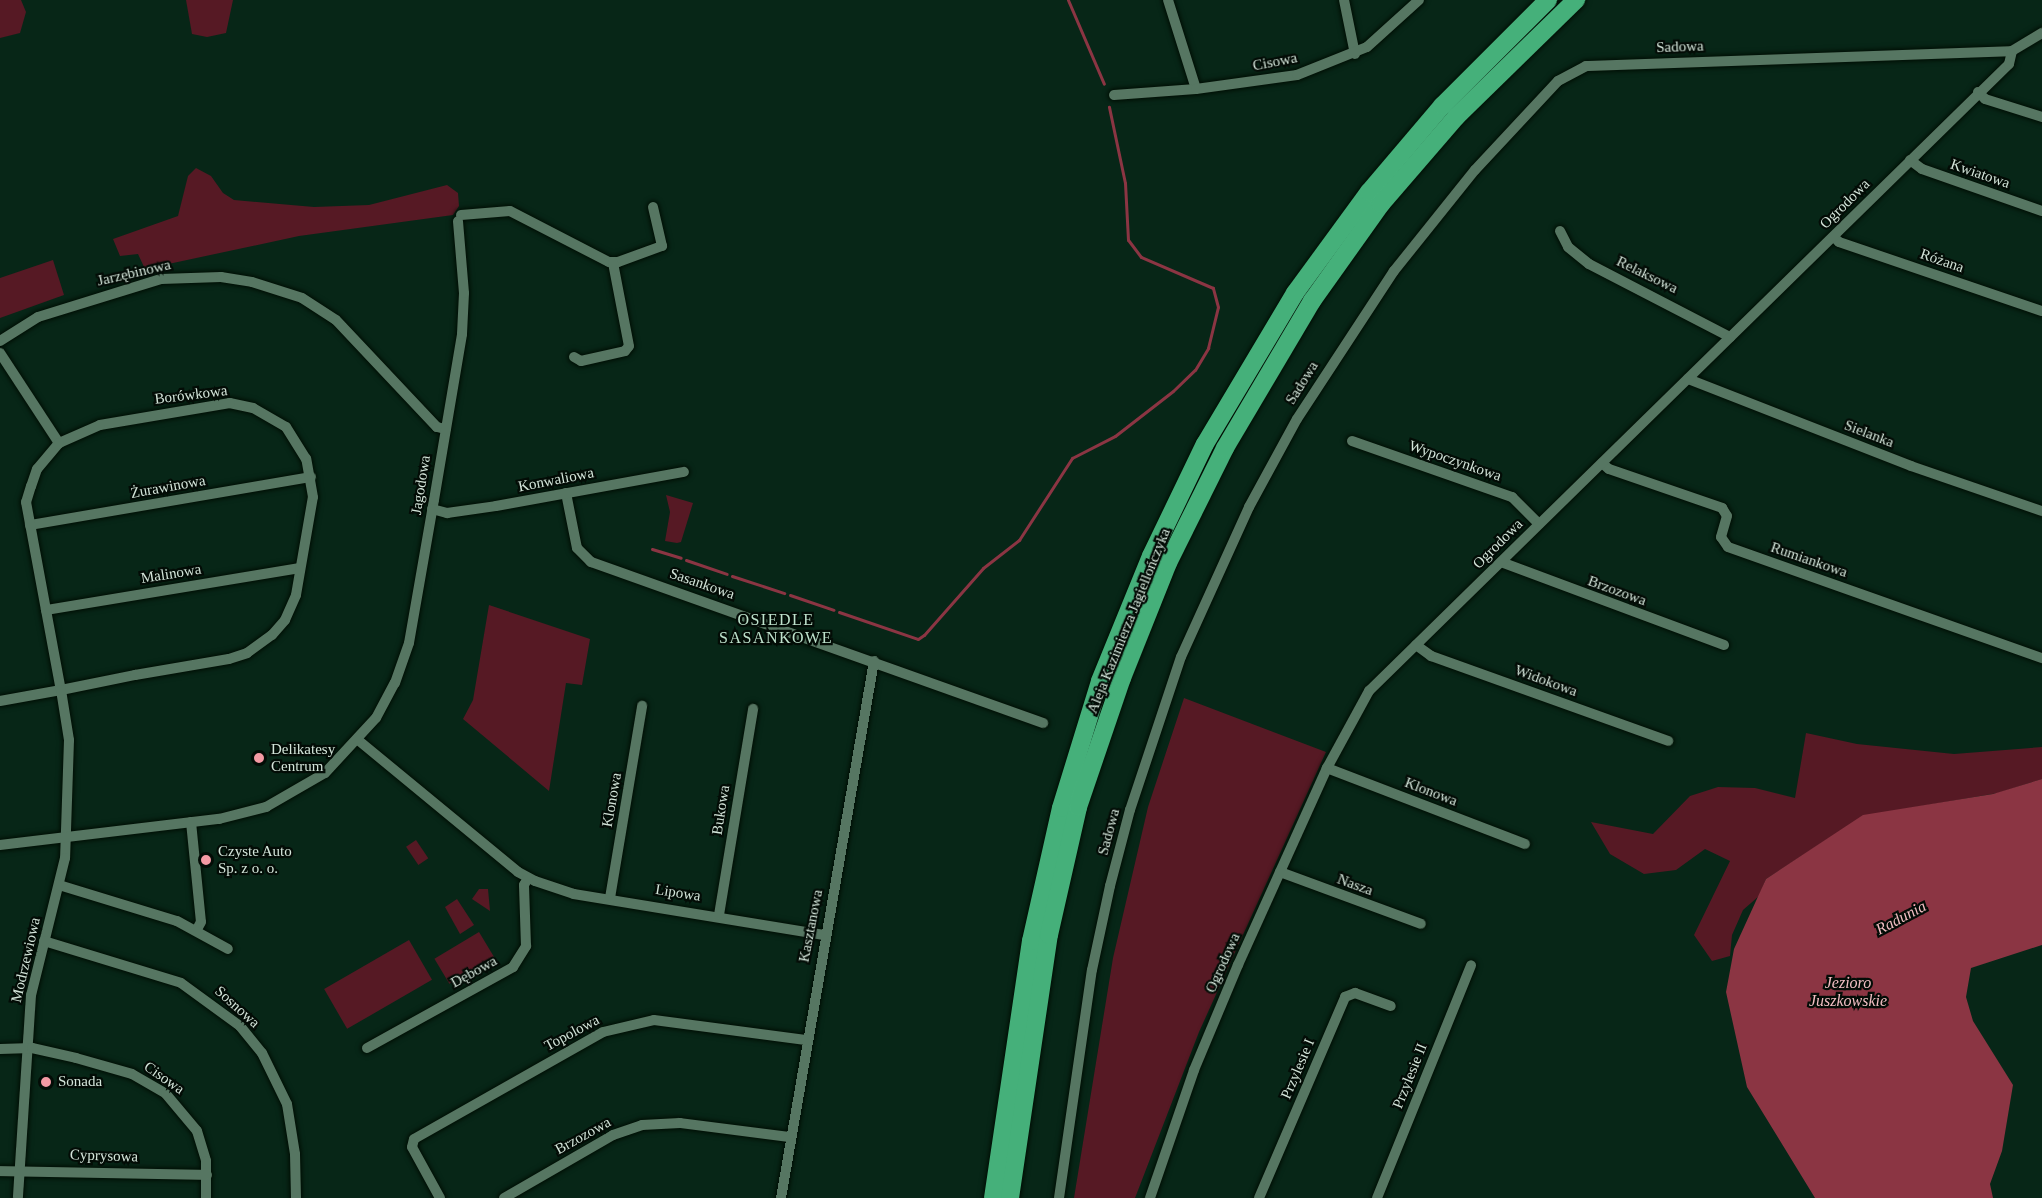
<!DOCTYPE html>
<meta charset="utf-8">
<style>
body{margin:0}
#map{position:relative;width:2042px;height:1198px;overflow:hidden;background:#072617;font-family:"Times New Roman",serif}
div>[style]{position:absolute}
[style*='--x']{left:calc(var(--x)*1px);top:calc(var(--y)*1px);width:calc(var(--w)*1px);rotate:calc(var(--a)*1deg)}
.green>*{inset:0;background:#561924;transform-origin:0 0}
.water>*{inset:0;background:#8b3543}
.stream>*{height:3px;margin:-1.5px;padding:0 1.5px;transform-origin:1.5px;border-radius:1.5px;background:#8b3543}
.roads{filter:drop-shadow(0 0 2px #000e04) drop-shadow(0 0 2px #000e04)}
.street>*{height:10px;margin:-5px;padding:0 5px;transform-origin:5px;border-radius:5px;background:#567662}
.highway>*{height:18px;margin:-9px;padding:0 9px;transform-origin:9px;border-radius:9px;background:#45b07a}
.dots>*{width:16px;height:16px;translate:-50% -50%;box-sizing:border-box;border:3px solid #030c06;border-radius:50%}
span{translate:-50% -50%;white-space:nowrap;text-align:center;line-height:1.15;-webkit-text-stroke:4.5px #030c06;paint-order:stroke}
.street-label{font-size:15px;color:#d3e4d9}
.poi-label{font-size:15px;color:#d3e4d9}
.left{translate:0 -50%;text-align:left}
.neighbourhood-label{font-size:16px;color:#bee2cc;letter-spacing:1.5px}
.water-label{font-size:16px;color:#f2bec3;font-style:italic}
</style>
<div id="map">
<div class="green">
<div style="clip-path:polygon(0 0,21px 0,26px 12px,20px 33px,0 38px)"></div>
<div style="clip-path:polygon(186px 0,233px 0,226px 33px,207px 37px,192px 34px)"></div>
<div style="clip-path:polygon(196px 168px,211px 176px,223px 193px,234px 200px,314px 207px,369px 205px,447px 185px,458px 193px,459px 206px,453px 215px,299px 236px,145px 269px,138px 254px,120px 256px,113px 239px,178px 216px,188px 176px)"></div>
<div style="clip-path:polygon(53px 260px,64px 295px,0 318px,0 278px)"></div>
<div style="clip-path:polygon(666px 495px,693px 503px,681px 542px,677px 543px,665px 541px,670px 512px)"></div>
<div style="clip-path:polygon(489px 605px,590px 639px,582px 685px,566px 683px,549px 791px,463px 719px,473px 700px)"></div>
<div style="clip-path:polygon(1184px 698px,1326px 752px,1199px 1032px,1135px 1198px,1074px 1198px,1113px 958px,1148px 807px)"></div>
<div style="clip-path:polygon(1806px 733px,1857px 744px,1954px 754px,2042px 747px,2042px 779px,1998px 793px,1863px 816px,1766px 879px,1759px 896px,1743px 910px,1732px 935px,1730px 956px,1712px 961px,1694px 935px,1730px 861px,1705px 849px,1676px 870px,1644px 874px,1610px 854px,1591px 822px,1653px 834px,1690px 796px,1718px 787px,1755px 788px,1795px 798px)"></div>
<div style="left:416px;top:840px;width:22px;height:12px;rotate:56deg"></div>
<div style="clip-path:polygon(479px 889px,488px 889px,490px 911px,472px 899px)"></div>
<div style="clip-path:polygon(457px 899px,474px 925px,460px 934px,445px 907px)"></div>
<div style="left:479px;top:932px;width:29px;height:52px;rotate:59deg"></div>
<div style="left:409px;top:940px;width:46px;height:98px;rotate:60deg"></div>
</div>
<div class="water">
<div style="clip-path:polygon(2042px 779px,2042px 945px,1971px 968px,1966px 997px,1973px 1021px,2013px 1085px,2002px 1151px,1990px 1184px,1993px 1198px,1815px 1198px,1747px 1087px,1726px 992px,1734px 949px,1766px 879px,1863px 815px,1993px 794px)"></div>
</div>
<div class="stream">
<div style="--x:1068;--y:0;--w:91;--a:66.8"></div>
<div style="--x:652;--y:549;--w:30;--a:17"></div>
<div style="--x:686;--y:560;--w:43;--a:18.9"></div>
<div style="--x:732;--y:576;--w:55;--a:18.1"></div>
<div style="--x:790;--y:595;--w:46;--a:18.8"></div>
<div style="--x:839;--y:612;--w:83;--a:18.9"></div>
<div style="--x:918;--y:639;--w:7;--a:-34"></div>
<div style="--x:924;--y:635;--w:89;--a:-48.6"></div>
<div style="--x:983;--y:568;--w:46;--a:-37.9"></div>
<div style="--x:1019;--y:540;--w:98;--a:-57.1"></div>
<div style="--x:1072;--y:458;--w:48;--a:-27.1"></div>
<div style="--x:1115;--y:436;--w:73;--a:-37.8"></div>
<div style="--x:1173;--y:391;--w:30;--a:-44"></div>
<div style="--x:1195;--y:370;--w:26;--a:-59"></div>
<div style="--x:1208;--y:348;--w:42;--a:-76.3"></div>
<div style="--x:1218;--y:307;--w:20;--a:-105"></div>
<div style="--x:1213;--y:288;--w:78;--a:-156.7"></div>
<div style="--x:1141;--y:257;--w:21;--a:-127"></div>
<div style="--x:1128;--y:240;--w:57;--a:-93"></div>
<div style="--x:1125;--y:183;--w:78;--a:-101.9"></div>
</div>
<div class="roads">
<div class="street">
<div style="--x:1168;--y:0;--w:93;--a:72.5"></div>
<div style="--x:1344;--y:0;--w:55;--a:78.5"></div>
<div style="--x:1978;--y:92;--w:10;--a:45"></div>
<div style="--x:1985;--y:99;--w:60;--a:17.5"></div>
<div style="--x:1114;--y:95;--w:82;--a:-4.2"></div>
<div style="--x:1196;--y:89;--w:102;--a:-7.9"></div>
<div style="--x:1297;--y:75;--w:75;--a:-21.8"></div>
<div style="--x:1367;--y:47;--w:70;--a:-42.1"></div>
<div style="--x:1910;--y:160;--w:15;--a:37"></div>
<div style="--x:1922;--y:169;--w:127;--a:19.3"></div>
<div style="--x:461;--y:215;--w:49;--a:-4.7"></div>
<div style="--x:510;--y:211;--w:111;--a:27.3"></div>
<div style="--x:609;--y:262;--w:9;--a:0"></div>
<div style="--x:618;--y:262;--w:47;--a:-20"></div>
<div style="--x:662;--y:246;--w:40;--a:-103"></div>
<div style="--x:1560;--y:231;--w:18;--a:63"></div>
<div style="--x:1568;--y:247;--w:27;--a:39"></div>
<div style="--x:1589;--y:264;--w:159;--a:27.4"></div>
<div style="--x:1834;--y:237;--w:7;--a:45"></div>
<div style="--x:1839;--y:242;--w:214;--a:18.8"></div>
<div style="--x:0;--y:341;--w:45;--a:-32.3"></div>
<div style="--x:38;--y:317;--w:129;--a:-17.2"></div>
<div style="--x:161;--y:279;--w:60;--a:-1.9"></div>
<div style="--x:221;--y:277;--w:31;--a:9"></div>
<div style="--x:252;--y:282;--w:52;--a:17.7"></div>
<div style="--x:302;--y:298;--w:40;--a:32.9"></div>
<div style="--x:336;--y:320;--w:147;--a:46.7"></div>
<div style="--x:437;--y:427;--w:9;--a:13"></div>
<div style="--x:0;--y:353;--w:108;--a:56.8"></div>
<div style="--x:574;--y:357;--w:8;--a:30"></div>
<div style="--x:581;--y:361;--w:45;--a:-12.8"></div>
<div style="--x:625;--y:351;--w:6;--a:-51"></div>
<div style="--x:629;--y:346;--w:85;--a:-100.9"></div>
<div style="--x:1688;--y:379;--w:239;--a:21.3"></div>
<div style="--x:1911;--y:466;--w:139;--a:19"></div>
<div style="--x:1352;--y:441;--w:170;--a:19.3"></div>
<div style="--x:1512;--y:497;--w:38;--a:45"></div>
<div style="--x:1602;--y:463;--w:9;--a:41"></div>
<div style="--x:1609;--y:469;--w:120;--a:19"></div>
<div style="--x:1722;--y:508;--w:9;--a:58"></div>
<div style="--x:1727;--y:516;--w:22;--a:106"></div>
<div style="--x:1721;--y:537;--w:12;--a:55"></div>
<div style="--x:1728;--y:547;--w:333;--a:19.5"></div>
<div style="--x:566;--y:493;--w:56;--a:78.7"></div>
<div style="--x:577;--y:548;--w:20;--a:45"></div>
<div style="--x:591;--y:562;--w:480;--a:19.6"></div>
<div style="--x:432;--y:509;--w:16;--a:15"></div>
<div style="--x:447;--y:513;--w:49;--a:-8.1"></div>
<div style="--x:496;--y:506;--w:191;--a:-10.3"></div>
<div style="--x:30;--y:525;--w:285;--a:-9.7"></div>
<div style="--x:1501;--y:562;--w:238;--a:20.4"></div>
<div style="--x:46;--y:610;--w:257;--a:-9.4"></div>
<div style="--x:1416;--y:645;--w:19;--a:36"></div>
<div style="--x:1431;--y:656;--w:252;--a:19.7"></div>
<div style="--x:0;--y:701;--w:62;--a:-10.2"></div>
<div style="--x:61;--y:690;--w:76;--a:-11.5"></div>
<div style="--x:135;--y:675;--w:95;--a:-9.7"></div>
<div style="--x:229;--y:659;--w:19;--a:-18"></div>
<div style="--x:247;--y:653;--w:31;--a:-36"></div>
<div style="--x:272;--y:635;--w:20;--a:-49"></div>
<div style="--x:285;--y:620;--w:27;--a:-66"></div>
<div style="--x:296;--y:595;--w:99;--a:-80.2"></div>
<div style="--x:313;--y:497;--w:39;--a:-100"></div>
<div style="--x:306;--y:459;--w:38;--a:-122"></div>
<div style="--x:286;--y:427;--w:38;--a:-150"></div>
<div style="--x:253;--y:408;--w:24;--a:-168"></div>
<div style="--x:230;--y:403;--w:132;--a:170.4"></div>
<div style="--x:100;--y:425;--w:45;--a:156.3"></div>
<div style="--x:59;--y:443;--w:34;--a:130"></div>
<div style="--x:37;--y:469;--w:18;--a:109"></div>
<div style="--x:31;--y:486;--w:17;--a:107"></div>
<div style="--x:26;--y:502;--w:191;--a:79.5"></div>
<div style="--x:61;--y:690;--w:51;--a:80.9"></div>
<div style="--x:69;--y:740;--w:118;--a:91.9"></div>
<div style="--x:65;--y:858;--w:141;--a:103.9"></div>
<div style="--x:31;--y:995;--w:203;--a:93.7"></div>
<div style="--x:358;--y:740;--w:207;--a:39.5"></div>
<div style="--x:518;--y:872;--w:19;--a:28"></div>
<div style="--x:535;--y:881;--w:41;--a:18.4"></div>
<div style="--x:574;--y:894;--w:253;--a:9.3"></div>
<div style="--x:1327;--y:768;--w:212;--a:21"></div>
<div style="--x:191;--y:822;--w:100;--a:84.3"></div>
<div style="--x:201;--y:922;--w:10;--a:119"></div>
<div style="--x:0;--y:845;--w:221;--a:-6.8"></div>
<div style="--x:219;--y:819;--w:49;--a:-14.3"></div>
<div style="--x:266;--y:807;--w:68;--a:-30"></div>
<div style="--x:325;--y:773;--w:75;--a:-47.2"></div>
<div style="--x:376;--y:718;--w:40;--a:-62"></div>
<div style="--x:395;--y:683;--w:42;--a:-70.7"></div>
<div style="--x:409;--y:643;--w:145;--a:-80.1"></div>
<div style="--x:434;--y:500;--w:168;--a:-80.4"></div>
<div style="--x:462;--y:334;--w:41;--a:-87.2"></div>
<div style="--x:464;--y:293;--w:72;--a:-94.8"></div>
<div style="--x:1280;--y:872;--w:150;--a:20.2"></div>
<div style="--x:59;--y:885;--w:123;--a:17"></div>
<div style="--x:177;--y:921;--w:58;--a:28.8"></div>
<div style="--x:610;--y:898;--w:195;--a:-80.5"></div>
<div style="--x:719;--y:915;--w:209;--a:-80.6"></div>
<div style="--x:44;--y:941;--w:143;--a:17"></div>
<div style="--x:181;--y:983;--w:73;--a:36.1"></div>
<div style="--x:240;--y:1026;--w:35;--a:51"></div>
<div style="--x:262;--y:1053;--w:57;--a:63.9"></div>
<div style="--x:287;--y:1104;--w:51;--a:80.9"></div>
<div style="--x:295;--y:1154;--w:44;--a:88.7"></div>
<div style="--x:367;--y:1048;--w:167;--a:-29"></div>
<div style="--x:513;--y:967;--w:25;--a:-58"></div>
<div style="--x:526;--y:946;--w:61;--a:-91.9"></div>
<div style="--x:524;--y:885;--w:8;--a:-60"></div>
<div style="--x:0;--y:1049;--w:32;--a:-2"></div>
<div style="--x:32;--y:1048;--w:45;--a:12.8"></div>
<div style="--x:76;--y:1058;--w:58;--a:15.9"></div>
<div style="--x:132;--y:1074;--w:39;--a:30"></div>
<div style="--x:166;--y:1094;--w:48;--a:50"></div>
<div style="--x:197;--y:1131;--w:31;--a:73"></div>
<div style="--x:206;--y:1161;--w:37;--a:90"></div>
<div style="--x:0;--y:1171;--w:207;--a:1.1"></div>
<div style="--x:440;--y:1198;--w:58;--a:-118.8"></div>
<div style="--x:412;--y:1147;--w:8;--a:-76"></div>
<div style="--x:414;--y:1139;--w:217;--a:-29.5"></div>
<div style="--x:603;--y:1032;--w:52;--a:-13.2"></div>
<div style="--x:654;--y:1020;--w:153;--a:7.5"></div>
<div style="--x:504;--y:1198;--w:126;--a:-30"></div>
<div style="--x:613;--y:1135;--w:31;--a:-19"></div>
<div style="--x:642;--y:1125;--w:38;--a:-3"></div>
<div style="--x:680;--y:1123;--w:111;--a:7.3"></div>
<div style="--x:781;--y:1198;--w:545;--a:-80.17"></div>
<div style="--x:1059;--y:1198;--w:230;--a:-81.8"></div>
<div style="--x:1092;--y:970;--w:86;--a:-77.9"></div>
<div style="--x:1110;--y:886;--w:79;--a:-75.3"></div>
<div style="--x:1130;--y:810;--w:161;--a:-71.6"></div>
<div style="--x:1181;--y:657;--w:165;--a:-65.6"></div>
<div style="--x:1249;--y:507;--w:100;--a:-61.4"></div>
<div style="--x:1297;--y:419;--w:177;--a:-56.8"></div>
<div style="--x:1394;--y:271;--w:129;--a:-51.3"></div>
<div style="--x:1475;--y:170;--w:122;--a:-47"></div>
<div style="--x:1558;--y:81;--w:32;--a:-28"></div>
<div style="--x:1586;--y:66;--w:426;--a:-2"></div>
<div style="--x:1150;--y:1198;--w:135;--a:-71"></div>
<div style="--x:1194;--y:1070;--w:114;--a:-67.3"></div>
<div style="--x:1238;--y:965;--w:216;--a:-65.7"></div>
<div style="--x:1327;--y:768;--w:88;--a:-61.4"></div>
<div style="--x:1369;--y:691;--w:896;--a:-44.41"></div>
<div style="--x:2009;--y:64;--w:13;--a:-77"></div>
<div style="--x:2012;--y:51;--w:35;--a:-31"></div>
<div style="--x:1259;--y:1198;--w:219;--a:-66.8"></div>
<div style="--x:1345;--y:997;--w:11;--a:-22"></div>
<div style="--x:1355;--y:993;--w:38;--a:20"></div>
<div style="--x:1377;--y:1198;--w:251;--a:-68"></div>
</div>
<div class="highway">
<div style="--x:993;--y:1198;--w:260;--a:-81.6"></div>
<div style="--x:1031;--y:941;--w:136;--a:-77.3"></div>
<div style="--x:1061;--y:808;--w:133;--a:-72.9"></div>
<div style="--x:1100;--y:681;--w:135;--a:-67.8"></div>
<div style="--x:1151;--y:556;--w:124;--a:-64.3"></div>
<div style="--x:1205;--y:444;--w:176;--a:-59.2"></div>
<div style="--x:1295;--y:293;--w:125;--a:-53.8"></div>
<div style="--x:1369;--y:192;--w:113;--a:-49.7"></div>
<div style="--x:1442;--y:106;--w:150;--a:-45"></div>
<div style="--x:1010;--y:1198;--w:266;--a:-81.6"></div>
<div style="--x:1049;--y:935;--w:131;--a:-77.2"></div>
<div style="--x:1078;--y:807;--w:136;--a:-71.2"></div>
<div style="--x:1122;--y:678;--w:124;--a:-68.2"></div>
<div style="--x:1168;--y:563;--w:128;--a:-63.6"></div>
<div style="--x:1225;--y:448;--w:171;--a:-59.4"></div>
<div style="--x:1312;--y:301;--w:119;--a:-54.6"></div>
<div style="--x:1381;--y:204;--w:115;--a:-49.2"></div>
<div style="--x:1456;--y:117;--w:168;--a:-44.3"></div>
</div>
</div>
<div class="dots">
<div style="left:259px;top:758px;background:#f49aa4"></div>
<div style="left:206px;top:860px;background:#f49aa4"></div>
<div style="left:46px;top:1082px;background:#f49aa4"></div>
</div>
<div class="street-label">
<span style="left:1680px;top:47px;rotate:-2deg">Sadowa</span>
<span style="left:1275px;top:62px;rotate:-11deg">Cisowa</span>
<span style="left:1980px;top:174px;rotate:19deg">Kwiatowa</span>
<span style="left:1845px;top:204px;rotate:-45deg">Ogrodowa</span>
<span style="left:1942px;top:261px;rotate:19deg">Różana</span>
<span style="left:134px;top:273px;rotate:-13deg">Jarzębinowa</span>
<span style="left:1647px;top:275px;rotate:26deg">Relaksowa</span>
<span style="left:1302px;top:383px;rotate:-58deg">Sadowa</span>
<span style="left:191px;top:395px;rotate:-7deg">Borówkowa</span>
<span style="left:1869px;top:434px;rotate:21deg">Sielanka</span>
<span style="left:1455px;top:461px;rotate:19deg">Wypoczynkowa</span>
<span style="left:556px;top:480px;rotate:-11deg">Konwaliowa</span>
<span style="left:421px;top:485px;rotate:-81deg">Jagodowa</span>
<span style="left:168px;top:487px;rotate:-10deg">Żurawinowa</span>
<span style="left:1498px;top:544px;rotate:-45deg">Ogrodowa</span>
<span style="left:1809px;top:560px;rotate:19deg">Rumiankowa</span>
<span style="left:171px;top:574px;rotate:-9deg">Malinowa</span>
<span style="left:702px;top:584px;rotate:19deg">Sasankowa</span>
<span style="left:1617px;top:591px;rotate:20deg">Brzozowa</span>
<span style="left:1129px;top:621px;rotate:-68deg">Aleja Kazimierza Jagiellończyka</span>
<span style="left:1546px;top:681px;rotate:20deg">Widokowa</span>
<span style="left:1431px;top:792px;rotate:21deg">Klonowa</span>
<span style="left:612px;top:800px;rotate:-80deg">Klonowa</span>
<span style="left:721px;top:810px;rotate:-81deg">Bukowa</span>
<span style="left:1109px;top:832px;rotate:-75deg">Sadowa</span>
<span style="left:1355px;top:885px;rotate:20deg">Nasza</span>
<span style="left:678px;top:893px;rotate:9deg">Lipowa</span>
<span style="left:811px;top:926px;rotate:-79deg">Kasztanowa</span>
<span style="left:26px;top:960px;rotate:-77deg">Modrzewiowa</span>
<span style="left:1223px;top:963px;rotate:-66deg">Ogrodowa</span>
<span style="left:474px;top:972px;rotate:-29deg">Dębowa</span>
<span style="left:237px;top:1007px;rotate:42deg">Sosnowa</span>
<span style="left:572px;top:1033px;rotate:-28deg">Topolowa</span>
<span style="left:1298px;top:1069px;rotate:-67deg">Przylesie I</span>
<span style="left:1410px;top:1076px;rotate:-68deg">Przylesie II</span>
<span style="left:164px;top:1078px;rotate:35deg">Cisowa</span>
<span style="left:583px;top:1136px;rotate:-29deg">Brzozowa</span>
<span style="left:104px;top:1156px;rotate:2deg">Cyprysowa</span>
</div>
<div class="poi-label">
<span class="left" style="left:271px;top:758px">Delikatesy<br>Centrum</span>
<span class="left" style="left:218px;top:860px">Czyste Auto<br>Sp. z o. o.</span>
<span class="left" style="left:58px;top:1082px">Sonada</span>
</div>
<div class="neighbourhood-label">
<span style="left:776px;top:629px">OSIEDLE<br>SASANKOWE</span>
</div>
<div class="water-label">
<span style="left:1901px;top:918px;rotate:-28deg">Radunia</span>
<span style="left:1848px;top:992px">Jezioro<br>Juszkowskie</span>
</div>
</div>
